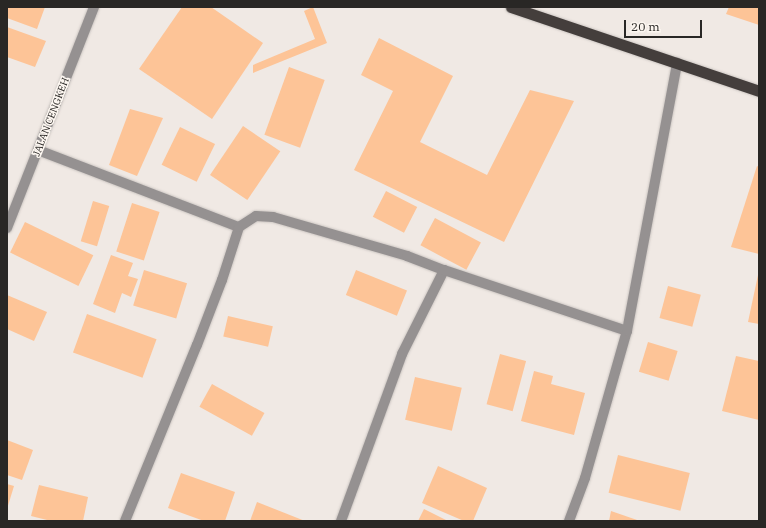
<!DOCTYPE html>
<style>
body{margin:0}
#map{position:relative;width:766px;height:528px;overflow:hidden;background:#f0e9e4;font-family:"IBM Plex Serif",serif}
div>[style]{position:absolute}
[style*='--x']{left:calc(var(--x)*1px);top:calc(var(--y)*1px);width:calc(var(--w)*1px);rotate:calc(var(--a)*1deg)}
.building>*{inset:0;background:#fdc497;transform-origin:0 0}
.roads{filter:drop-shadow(0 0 1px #ccc6c2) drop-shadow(0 0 1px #ccc6c2)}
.minor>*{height:10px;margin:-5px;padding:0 5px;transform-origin:5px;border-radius:5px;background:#959191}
.trunk>*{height:11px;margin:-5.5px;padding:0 5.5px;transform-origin:5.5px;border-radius:5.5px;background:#443e3c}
span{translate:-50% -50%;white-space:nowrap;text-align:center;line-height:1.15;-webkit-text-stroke:3px #fdf7f1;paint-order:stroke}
.street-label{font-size:10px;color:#292725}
.frame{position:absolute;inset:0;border:8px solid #292725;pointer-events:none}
.scale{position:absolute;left:624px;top:20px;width:78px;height:18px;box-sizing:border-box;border:2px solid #292725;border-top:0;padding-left:5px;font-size:12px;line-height:14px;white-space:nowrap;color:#292725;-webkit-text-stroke:3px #fdf7f1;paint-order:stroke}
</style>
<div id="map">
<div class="building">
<div style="clip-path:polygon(7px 7px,45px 7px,37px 29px,7px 18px)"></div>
<div style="clip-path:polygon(182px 7px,211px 7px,263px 43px,212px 119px,139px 69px)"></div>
<div style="clip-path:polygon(313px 7px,327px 43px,253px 73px,253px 65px,315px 39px,304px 11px)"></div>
<div style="clip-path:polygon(729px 7px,759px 7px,759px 25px,726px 14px)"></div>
<div style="clip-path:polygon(7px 27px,46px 41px,35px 67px,7px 57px)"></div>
<div style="clip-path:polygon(379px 38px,453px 76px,420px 142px,487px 175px,530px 90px,574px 101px,504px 242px,354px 170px,393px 91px,361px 75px)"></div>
<div style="left:289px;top:67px;width:38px;height:72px;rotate:20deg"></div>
<div style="clip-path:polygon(130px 109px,163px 118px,137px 176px,109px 165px)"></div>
<div style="left:243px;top:126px;width:45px;height:59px;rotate:34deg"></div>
<div style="left:180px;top:127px;width:39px;height:42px;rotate:26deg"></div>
<div style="clip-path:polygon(757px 166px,759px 167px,759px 254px,731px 247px)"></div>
<div style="left:386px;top:191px;width:35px;height:29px;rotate:27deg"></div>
<div style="left:93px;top:201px;width:17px;height:42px;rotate:17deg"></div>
<div style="left:132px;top:203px;width:29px;height:51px;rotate:18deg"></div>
<div style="left:435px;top:218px;width:52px;height:31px;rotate:28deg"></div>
<div style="left:25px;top:222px;width:76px;height:34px;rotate:26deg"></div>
<div style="clip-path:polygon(111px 255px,133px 263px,128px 276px,138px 279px,131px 297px,122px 293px,115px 313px,93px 304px)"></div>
<div style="left:144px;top:270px;width:45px;height:37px;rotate:17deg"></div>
<div style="left:356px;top:270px;width:55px;height:27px;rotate:22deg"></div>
<div style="clip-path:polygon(758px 275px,759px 275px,759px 324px,748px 322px)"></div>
<div style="left:668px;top:286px;width:34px;height:33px;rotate:15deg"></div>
<div style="clip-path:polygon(7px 295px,47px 312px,34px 341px,7px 329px)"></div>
<div style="left:87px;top:314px;width:74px;height:41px;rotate:20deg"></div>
<div style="left:228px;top:316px;width:46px;height:21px;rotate:13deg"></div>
<div style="left:648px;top:342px;width:31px;height:31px;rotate:17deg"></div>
<div style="left:500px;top:354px;width:27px;height:52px;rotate:15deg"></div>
<div style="clip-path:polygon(736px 356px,759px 361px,759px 420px,722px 411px)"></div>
<div style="clip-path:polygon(534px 371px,553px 376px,551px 384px,585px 393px,574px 435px,521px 421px)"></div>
<div style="left:415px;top:377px;width:48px;height:44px;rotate:13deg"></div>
<div style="left:212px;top:384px;width:60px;height:26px;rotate:29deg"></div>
<div style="clip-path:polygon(7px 440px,33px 450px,22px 480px,7px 475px)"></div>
<div style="left:618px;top:455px;width:74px;height:39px;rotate:14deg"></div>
<div style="clip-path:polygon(438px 466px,487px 488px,473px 521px,464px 521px,422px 503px)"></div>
<div style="clip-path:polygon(181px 473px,235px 492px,225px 521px,204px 521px,168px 508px)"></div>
<div style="clip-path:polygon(7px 484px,14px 486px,7px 509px)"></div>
<div style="clip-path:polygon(39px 485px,88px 497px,83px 521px,51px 521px,31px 516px)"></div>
<div style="clip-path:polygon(257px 502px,305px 521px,250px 521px)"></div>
<div style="clip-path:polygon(424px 509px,448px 521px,418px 521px)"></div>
<div style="clip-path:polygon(611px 511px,640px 521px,609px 521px)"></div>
</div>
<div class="roads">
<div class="minor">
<div style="--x:38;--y:150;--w:215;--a:21"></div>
<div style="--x:7;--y:228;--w:238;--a:-68.5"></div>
<div style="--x:125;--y:521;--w:190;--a:-67.8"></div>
<div style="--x:197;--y:345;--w:70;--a:-69"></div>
<div style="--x:222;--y:280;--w:56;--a:-72.2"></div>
<div style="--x:239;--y:227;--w:20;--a:-33"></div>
<div style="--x:256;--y:216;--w:17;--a:3"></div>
<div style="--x:273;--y:217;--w:140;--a:16.2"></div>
<div style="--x:407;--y:256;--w:40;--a:21"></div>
<div style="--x:341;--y:521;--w:178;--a:-69.9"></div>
<div style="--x:402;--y:354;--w:94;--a:-63.4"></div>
<div style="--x:444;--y:270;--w:193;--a:18.4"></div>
<div style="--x:569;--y:521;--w:46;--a:-69.6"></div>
<div style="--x:585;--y:478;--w:153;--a:-74.1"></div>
<div style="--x:627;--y:331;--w:273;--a:-79.4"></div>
</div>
<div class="trunk">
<div style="--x:511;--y:7;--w:262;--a:18.7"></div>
</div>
</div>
<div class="street-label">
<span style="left:51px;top:117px;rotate:-69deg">JALAN CENGKEH</span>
</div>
<div class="frame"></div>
<div class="scale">20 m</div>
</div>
